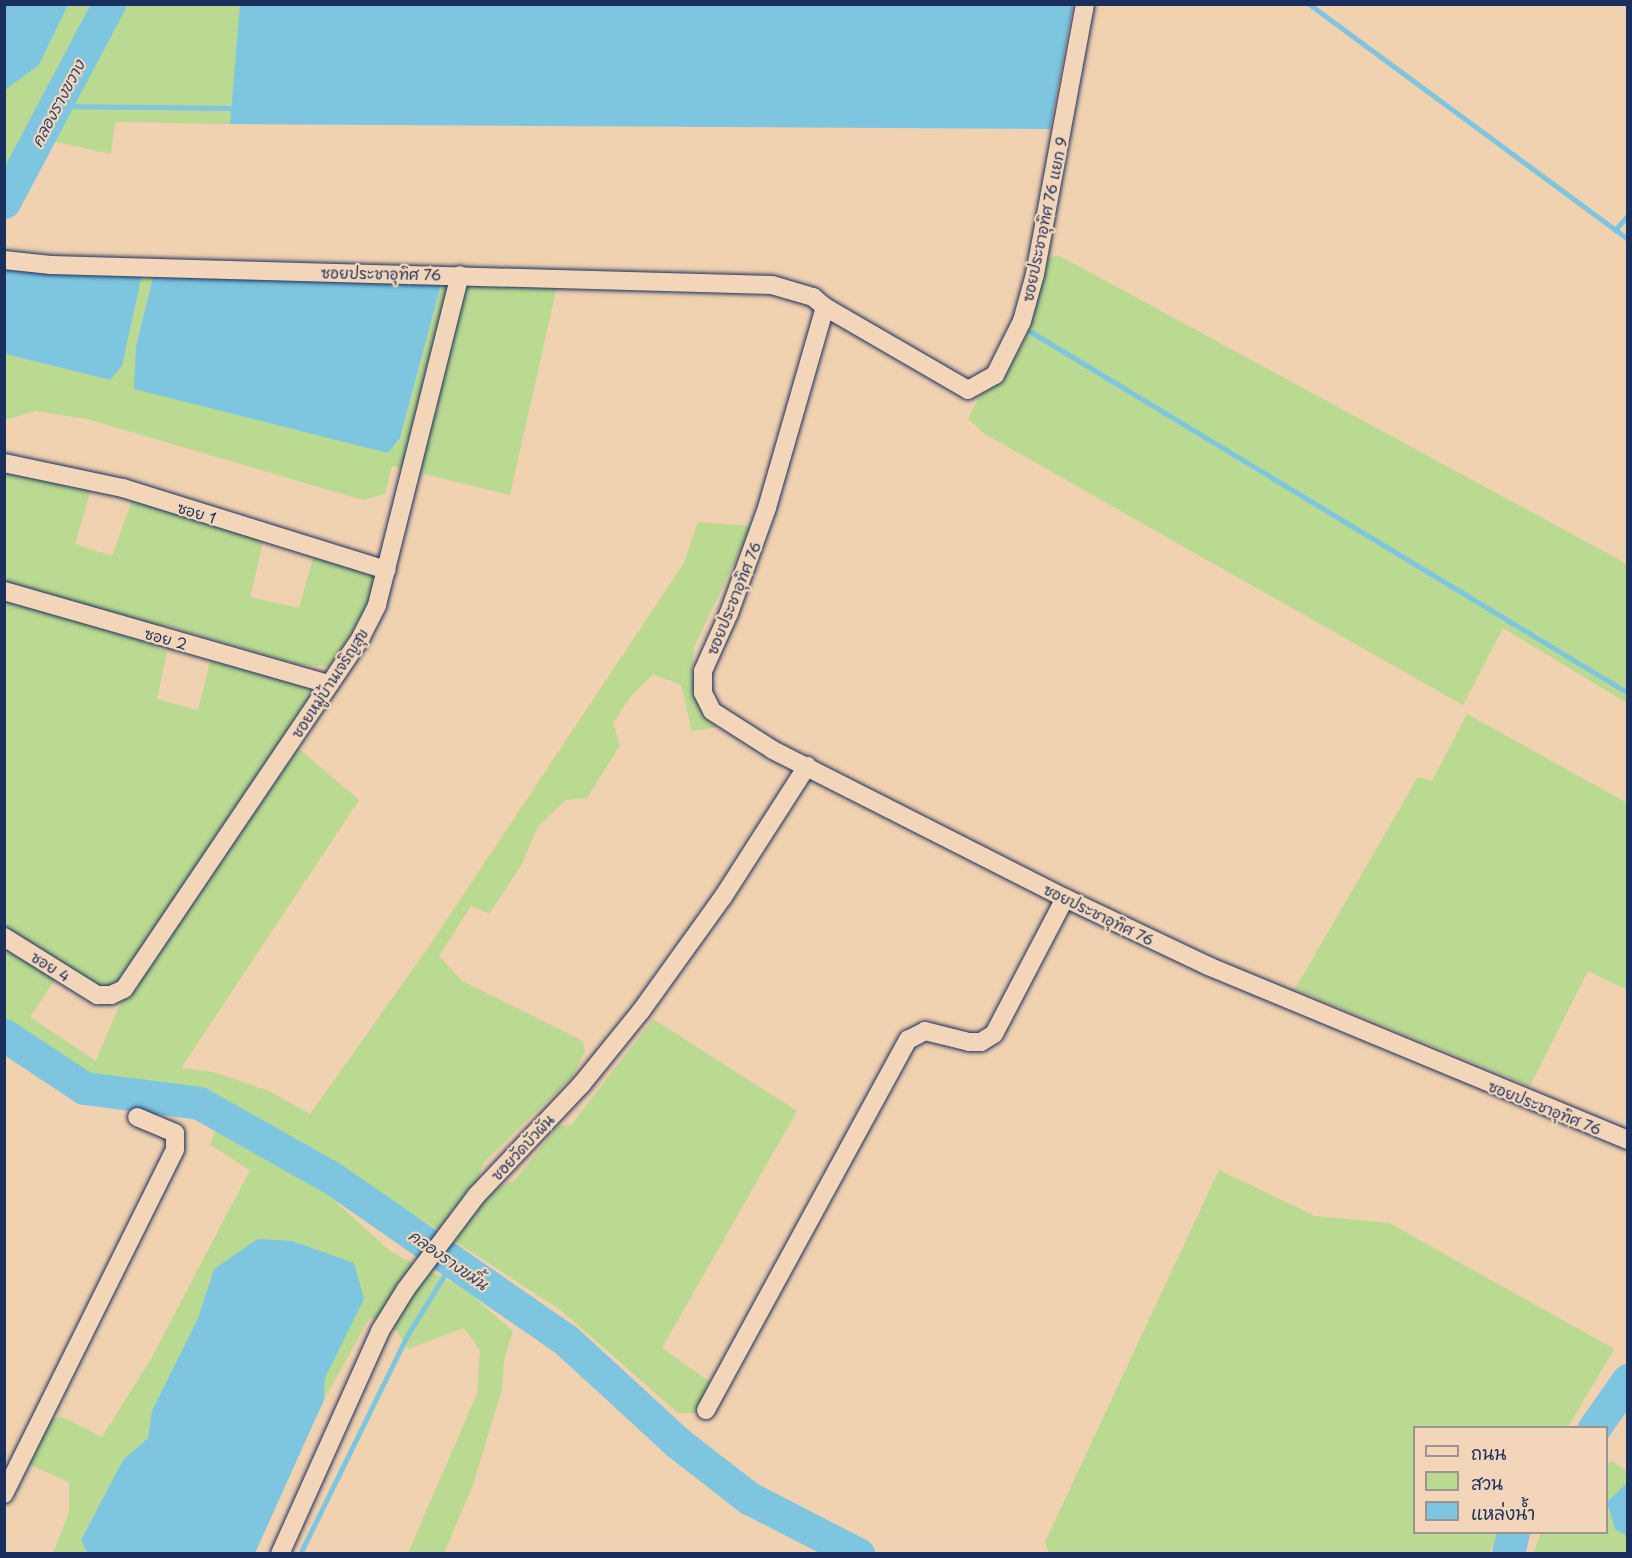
<!DOCTYPE html>
<meta charset="utf-8">
<style>
body{margin:0}
#map{position:relative;width:1632px;height:1558px;overflow:hidden;background:#f0d1b0;font-family:"Playpen Sans","Playpen Sans Thai",sans-serif}
div>[style]{position:absolute}
[style*='--x']{left:calc(var(--x)*1px);top:calc(var(--y)*1px);width:calc(var(--w)*1px);rotate:calc(var(--a)*1deg)}
.green>*{inset:0;background:#bad991}
.water>*{inset:0;background:#7ec5df}
.stream>*{height:5px;margin:-2.5px;padding:0 2.5px;transform-origin:2.5px;border-radius:2.5px;background:#7ec5df}
.river>*{height:33px;margin:-16.5px;padding:0 16.5px;transform-origin:16.5px;border-radius:16.5px;background:#7ec5df}
.roads{filter:drop-shadow(0 0 2px #1b2f5e) drop-shadow(0 0 2px #1b2f5e)}
.minor>*{height:18px;margin:-9px;padding:0 9px;transform-origin:9px;border-radius:9px;background:#f3d6ba}
span{translate:-50% -50%;white-space:nowrap;text-align:center;line-height:1.15;-webkit-text-stroke:4.5px #f3d6ba;paint-order:stroke}
.street-label{font-size:15px;color:#1b2f5e}
.water-label{font-size:16px;color:#2a4671;font-style:italic}
.frame{position:absolute;inset:0;border:6px solid #1b2f5e;pointer-events:none}
.legend{position:absolute;left:1413px;top:1426px;width:195px;height:108px;box-sizing:border-box;background:#f3d6ba;border:2px solid #9d9395;margin:0;padding:8px 10px;list-style:none;font-size:18px;color:#1b2f5e}
.legend li{display:flex;align-items:center;gap:12px;height:30px}
.legend b{width:30px;border:2px solid #9d9395}
</style>
<div id="map">
<div class="green">
<div style="clip-path:polygon(68px 5px,91px 5px,5px 168px,4px 90px,39px 65px)"></div>
<div style="clip-path:polygon(123px 5px,241px 5px,230px 124px,115px 122px,111px 154px,48px 140px)"></div>
<div style="clip-path:polygon(1058px 255px,1627px 564px,1627px 703px,1503px 628px,1463px 705px,985px 434px,968px 419px,980px 396px,996px 384px,1015px 358px,1026px 338px,1047px 260px)"></div>
<div style="clip-path:polygon(142px 275px,153px 277px,136px 346px,388px 453px,400px 438px,441px 284px,557px 286px,510px 495px,392px 466px,385px 494px,363px 500px,87px 419px,35px 411px,5px 420px,5px 354px,110px 380px,122px 366px)"></div>
<div style="clip-path:polygon(4px 468px,92px 486px,75px 544px,112px 556px,133px 498px,264px 538px,250px 597px,299px 608px,314px 555px,377px 573px,370px 602px,330px 667px,297px 664px,165px 625px,155px 647px,167px 652px,157px 699px,198px 710px,211px 658px,305px 683px,314px 691px,123px 977px,110px 987px,95px 986px,5px 928px)"></div>
<div style="clip-path:polygon(698px 522px,752px 526px,694px 647px,692px 677px,701px 713px,717px 727px,692px 731px,681px 685px,653px 674px,631px 696px,613px 723px,620px 745px,587px 798px,566px 800px,538px 826px,522px 864px,489px 914px,471px 906px,439px 956px,462px 981px,583px 1041px,585px 1052px,571px 1078px,484px 1162px,479px 1176px,491px 1190px,514px 1181px,558px 1126px,571px 1125px,653px 1019px,797px 1111px,662px 1348px,710px 1382px,698px 1413px,678px 1413px,562px 1311px,421px 1219px,286px 1146px,271px 1131px,183px 1089px,87px 1080px,5px 1030px,4px 943px,56px 978px,30px 1017px,96px 1061px,122px 999px,298px 748px,359px 800px,181px 1068px,213px 1072px,269px 1091px,310px 1114px,428px 948px,684px 563px)"></div>
<div style="clip-path:polygon(1467px 714px,1627px 803px,1627px 990px,1588px 971px,1530px 1086px,1295px 989px,1418px 777px,1432px 781px)"></div>
<div style="clip-path:polygon(218px 1124px,328px 1195px,391px 1252px,465px 1289px,513px 1331px,504px 1360px,502px 1389px,473px 1485px,444px 1553px,408px 1553px,477px 1394px,480px 1350px,464px 1328px,408px 1349px,396px 1330px,370px 1317px,324px 1400px,325px 1378px,338px 1349px,214px 1269px,198px 1318px,153px 1411px,148px 1438px,123px 1460px,81px 1540px,87px 1553px,53px 1553px,69px 1513px,69px 1482px,28px 1464px,50px 1419px,62px 1417px,102px 1437px,151px 1359px,250px 1170px,210px 1145px)"></div>
<div style="clip-path:polygon(1219px 1170px,1315px 1216px,1389px 1223px,1614px 1349px,1568px 1427px,1414px 1428px,1414px 1532px,1503px 1533px,1488px 1553px,1049px 1553px,1045px 1542px)"></div>
<div style="clip-path:polygon(1611px 1461px,1627px 1471px,1627px 1483px,1607px 1502px,1615px 1529px,1627px 1536px,1627px 1553px,1533px 1554px,1541px 1533px,1606px 1532px,1607px 1465px)"></div>
</div>
<div class="water">
<div style="clip-path:polygon(5px 4px,68px 5px,39px 65px,5px 90px)"></div>
<div style="clip-path:polygon(240px 5px,240px 4px,1073px 5px,1050px 129px,230px 124px)"></div>
<div style="clip-path:polygon(4px 269px,142px 275px,122px 366px,110px 380px,5px 354px)"></div>
<div style="clip-path:polygon(153px 277px,441px 284px,400px 438px,388px 453px,134px 389px,136px 346px)"></div>
<div style="clip-path:polygon(258px 1239px,292px 1241px,354px 1263px,364px 1299px,325px 1378px,324px 1400px,255px 1553px,87px 1553px,81px 1540px,123px 1460px,148px 1438px,152px 1411px,198px 1318px,214px 1269px)"></div>
<div style="clip-path:polygon(1627px 1483px,1627px 1536px,1615px 1529px,1607px 1502px)"></div>
</div>
<div class="stream">
<div style="--x:1309;--y:4;--w:396;--a:36.4"></div>
<div style="--x:55;--y:106;--w:182;--a:0.6"></div>
<div style="--x:1615;--y:230;--w:20;--a:-49"></div>
<div style="--x:1031;--y:332;--w:698;--a:31.16"></div>
<div style="--x:1616;--y:1401;--w:14;--a:34"></div>
<div style="--x:300;--y:1554;--w:245;--a:-63.9"></div>
<div style="--x:408;--y:1334;--w:86;--a:-58.3"></div>
</div>
<div class="river">
<div style="--x:4;--y:202;--w:224;--a:-62.1"></div>
<div style="--x:4;--y:1035;--w:96;--a:33.5"></div>
<div style="--x:84;--y:1088;--w:116;--a:7.4"></div>
<div style="--x:199;--y:1103;--w:153;--a:29.4"></div>
<div style="--x:332;--y:1178;--w:285;--a:34.7"></div>
<div style="--x:566;--y:1340;--w:152;--a:42.6"></div>
<div style="--x:678;--y:1443;--w:90;--a:37.8"></div>
<div style="--x:749;--y:1498;--w:123;--a:27.2"></div>
<div style="--x:1594;--y:1428;--w:59;--a:-54.7"></div>
<div style="--x:1508;--y:1554;--w:23;--a:-77"></div>
</div>
<div class="roads">
<div class="minor">
<div style="--x:4;--y:260;--w:47;--a:6.1"></div>
<div style="--x:51;--y:265;--w:721;--a:1.59"></div>
<div style="--x:772;--y:285;--w:43;--a:16.3"></div>
<div style="--x:813;--y:297;--w:16;--a:40"></div>
<div style="--x:825;--y:307;--w:209;--a:106.1"></div>
<div style="--x:767;--y:508;--w:112;--a:109.9"></div>
<div style="--x:729;--y:613;--w:64;--a:114.1"></div>
<div style="--x:703;--y:671;--w:22;--a:90"></div>
<div style="--x:703;--y:693;--w:20;--a:63"></div>
<div style="--x:712;--y:711;--w:72;--a:32.6"></div>
<div style="--x:773;--y:750;--w:327;--a:26.9"></div>
<div style="--x:1065;--y:898;--w:158;--a:25.4"></div>
<div style="--x:1208;--y:966;--w:455;--a:22.5"></div>
<div style="--x:825;--y:307;--w:165;--a:30.1"></div>
<div style="--x:968;--y:390;--w:31;--a:-29"></div>
<div style="--x:995;--y:375;--w:60;--a:-63.4"></div>
<div style="--x:1022;--y:321;--w:49;--a:-74.5"></div>
<div style="--x:1035;--y:274;--w:275;--a:-79.5"></div>
<div style="--x:4;--y:463;--w:122;--a:11.9"></div>
<div style="--x:123;--y:488;--w:276;--a:17.3"></div>
<div style="--x:4;--y:591;--w:337;--a:16"></div>
<div style="--x:4;--y:937;--w:110;--a:31.9"></div>
<div style="--x:97;--y:995;--w:14;--a:0"></div>
<div style="--x:111;--y:995;--w:14;--a:-25"></div>
<div style="--x:124;--y:989;--w:424;--a:-56"></div>
<div style="--x:361;--y:637;--w:36;--a:-63"></div>
<div style="--x:377;--y:605;--w:340;--a:-75.9"></div>
<div style="--x:706;--y:1410;--w:422;--a:-61.4"></div>
<div style="--x:908;--y:1040;--w:19;--a:-28"></div>
<div style="--x:925;--y:1031;--w:45;--a:14"></div>
<div style="--x:969;--y:1042;--w:12;--a:0"></div>
<div style="--x:981;--y:1042;--w:15;--a:-32"></div>
<div style="--x:994;--y:1034;--w:153;--a:-62.4"></div>
<div style="--x:4;--y:1494;--w:385;--a:-63.6"></div>
<div style="--x:175;--y:1149;--w:16;--a:-90"></div>
<div style="--x:175;--y:1133;--w:41;--a:-157.2"></div>
<div style="--x:280;--y:1554;--w:244;--a:-65.8"></div>
<div style="--x:380;--y:1331;--w:49;--a:-58.2"></div>
<div style="--x:406;--y:1289;--w:116;--a:-53"></div>
<div style="--x:476;--y:1196;--w:153;--a:-46.6"></div>
<div style="--x:581;--y:1085;--w:95;--a:-51"></div>
<div style="--x:641;--y:1011;--w:140;--a:-54.3"></div>
<div style="--x:723;--y:897;--w:156;--a:-57.3"></div>
</div>
</div>
<div class="street-label">
<span style="left:1044px;top:219px;rotate:-78deg">ซอยประชาอุทิศ 76 แยก 9</span>
<span style="left:381px;top:273px;rotate:1deg">ซอยประชาอุทิศ 76</span>
<span style="left:197px;top:512px;rotate:17deg">ซอย 1</span>
<span style="left:733px;top:598px;rotate:-68deg">ซอยประชาอุทิศ 76</span>
<span style="left:166px;top:638px;rotate:16deg">ซอย 2</span>
<span style="left:329px;top:683px;rotate:-57deg">ซอยหมู่บ้านเจริญสุข</span>
<span style="left:1099px;top:914px;rotate:26deg">ซอยประชาอุทิศ 76</span>
<span style="left:51px;top:966px;rotate:32deg">ซอย 4</span>
<span style="left:1545px;top:1107px;rotate:22deg">ซอยประชาอุทิศ 76</span>
<span style="left:522px;top:1147px;rotate:-47deg">ซอยวัดบัวผัน</span>
</div>
<div class="water-label">
<span style="left:57px;top:103px;rotate:-62deg">คลองรางขวาง</span>
<span style="left:449px;top:1259px;rotate:35deg">คลองรางขมิ้น</span>
</div>
<div class="frame"></div>
<ul class="legend">
<li><b style="height:8px;background:#f3d6ba"></b>ถนน</li>
<li><b style="height:16px;background:#bad991"></b>สวน</li>
<li><b style="height:16px;background:#7ec5df"></b>แหล่งน้ำ</li>
</ul>
</div>
